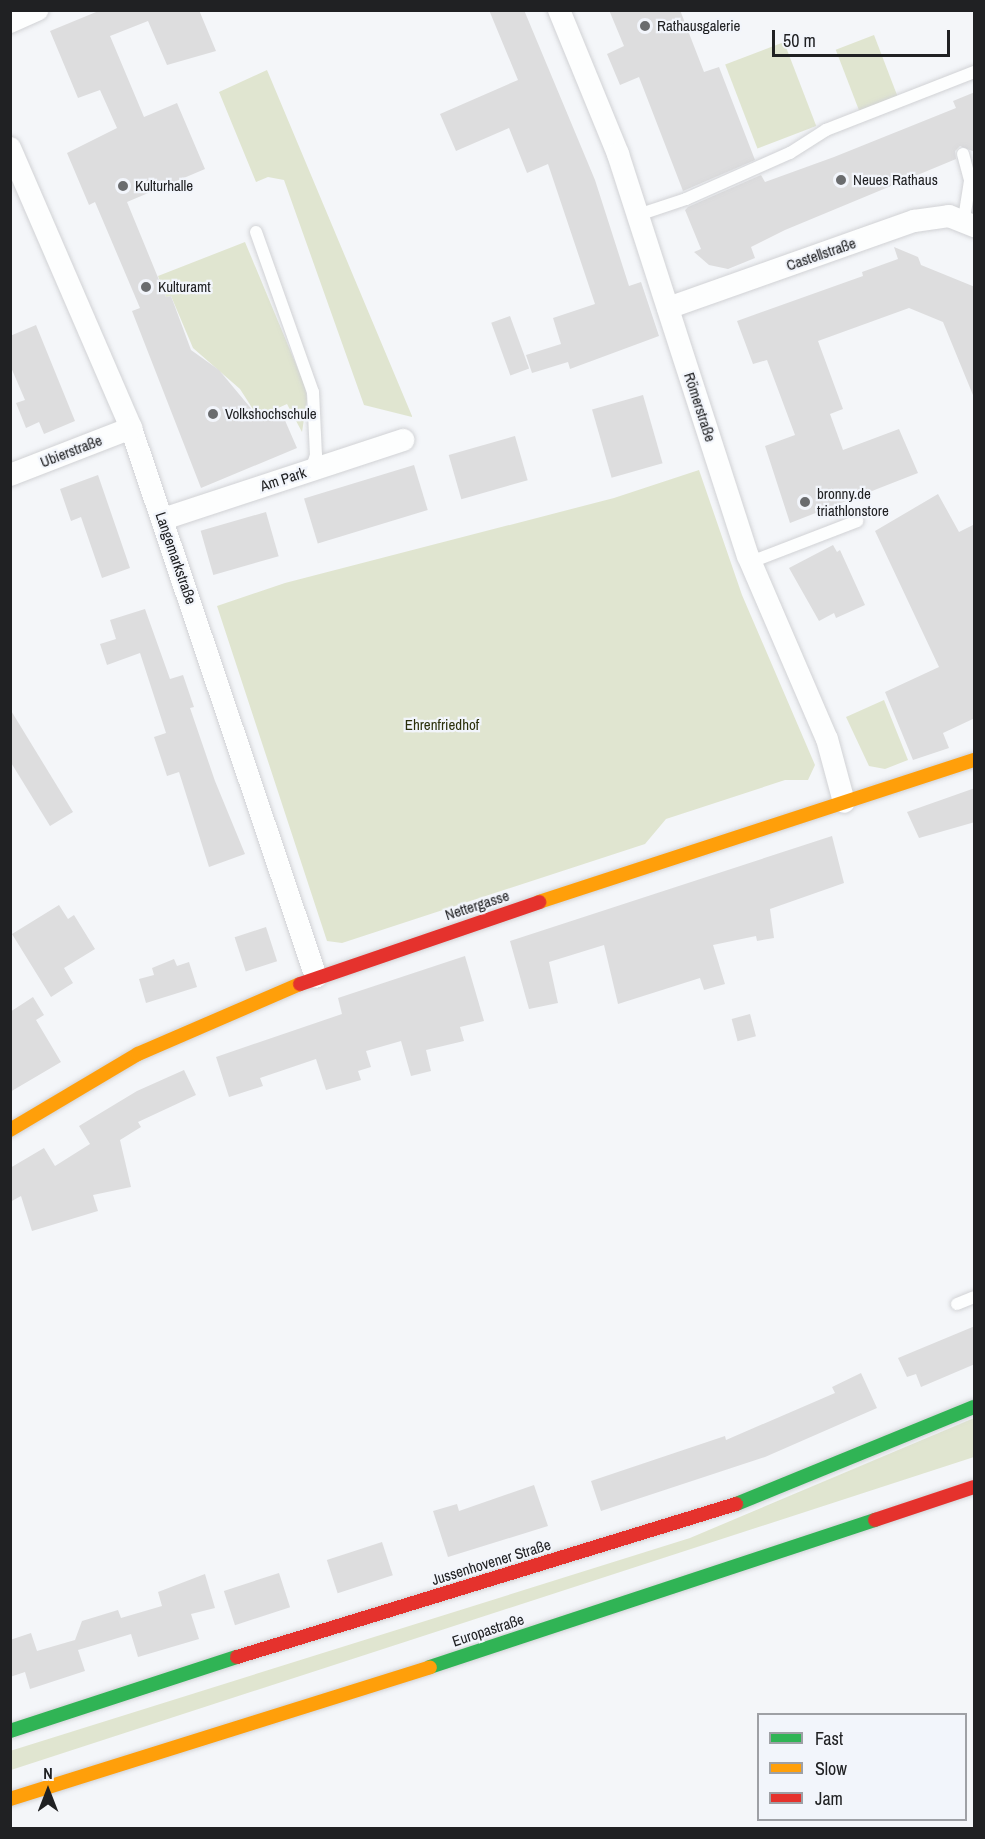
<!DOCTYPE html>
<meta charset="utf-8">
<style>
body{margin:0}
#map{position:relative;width:985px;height:1839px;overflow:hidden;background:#f4f6f9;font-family:"Archivo Narrow",sans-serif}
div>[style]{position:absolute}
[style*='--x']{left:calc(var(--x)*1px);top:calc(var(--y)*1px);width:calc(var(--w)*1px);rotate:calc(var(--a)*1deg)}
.green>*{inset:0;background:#e0e5d0;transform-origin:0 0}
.building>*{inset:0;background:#ddddde;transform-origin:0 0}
.roads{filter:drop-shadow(0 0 2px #d1d2d5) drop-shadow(0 0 2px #d1d2d5)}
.lane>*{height:12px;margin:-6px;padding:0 6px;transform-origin:6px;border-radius:6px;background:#fdfefe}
.street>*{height:22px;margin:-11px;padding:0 11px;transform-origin:11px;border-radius:11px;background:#fdfefe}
.fast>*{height:14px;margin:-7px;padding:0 7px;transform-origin:7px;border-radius:7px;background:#30b455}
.slow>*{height:14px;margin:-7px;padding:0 7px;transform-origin:7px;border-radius:7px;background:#ff9f0a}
.jam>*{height:14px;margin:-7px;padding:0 7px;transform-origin:7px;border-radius:7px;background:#e5322d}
.dots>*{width:16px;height:16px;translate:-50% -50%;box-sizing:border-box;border:3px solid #f2f5fb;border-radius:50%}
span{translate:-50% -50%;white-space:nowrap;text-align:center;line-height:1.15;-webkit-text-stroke:4.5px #f2f5fb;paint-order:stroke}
.poi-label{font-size:15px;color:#202123}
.left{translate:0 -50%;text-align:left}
.street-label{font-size:15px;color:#202123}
.park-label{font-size:15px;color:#2b300b}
.frame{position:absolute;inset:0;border:12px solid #202123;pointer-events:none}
.legend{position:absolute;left:757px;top:1713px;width:210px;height:108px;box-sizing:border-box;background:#f2f5fb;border:2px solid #9ea0a5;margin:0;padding:8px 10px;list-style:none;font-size:18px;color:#202123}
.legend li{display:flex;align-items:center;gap:12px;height:30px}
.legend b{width:30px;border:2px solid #9ea0a5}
.north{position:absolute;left:18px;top:1761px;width:60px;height:60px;-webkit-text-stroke:4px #f2f5fb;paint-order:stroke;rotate:0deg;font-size:16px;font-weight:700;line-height:24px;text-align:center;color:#202123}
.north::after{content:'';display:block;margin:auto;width:21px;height:27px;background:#202123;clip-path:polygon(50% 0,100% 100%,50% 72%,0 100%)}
.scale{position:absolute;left:772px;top:30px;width:178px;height:27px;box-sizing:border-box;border:3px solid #202123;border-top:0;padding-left:8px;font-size:18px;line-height:21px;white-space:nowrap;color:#202123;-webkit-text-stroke:4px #f2f5fb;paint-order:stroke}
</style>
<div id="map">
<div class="green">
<div style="left:874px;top:35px;width:69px;height:41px;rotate:69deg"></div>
<div style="left:784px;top:42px;width:90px;height:63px;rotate:69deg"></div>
<div style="clip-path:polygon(267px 70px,412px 416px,412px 417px,364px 405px,284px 180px,268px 177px,256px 182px,219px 92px)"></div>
<div style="clip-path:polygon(245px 242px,305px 386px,307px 400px,302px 432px,287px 404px,258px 417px,240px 389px,193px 348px,171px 296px,166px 297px,158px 276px)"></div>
<div style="clip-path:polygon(699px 470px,742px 595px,815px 765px,808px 780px,785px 780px,666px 819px,645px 844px,342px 943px,327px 941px,217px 606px,285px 583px,614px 498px)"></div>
<div style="clip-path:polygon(884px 700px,908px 760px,885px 769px,869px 766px,846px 717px)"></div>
<div style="clip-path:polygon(974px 1418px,974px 1457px,11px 1770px,10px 1751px,690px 1538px)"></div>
</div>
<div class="building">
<div style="clip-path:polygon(101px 10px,199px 10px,216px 51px,167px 65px,148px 21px,110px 36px,144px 117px,177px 103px,205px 169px,127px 202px,166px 297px,171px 296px,191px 350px,219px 370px,259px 418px,280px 409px,297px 448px,201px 488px,132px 311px,140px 308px,95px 202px,89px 205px,67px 153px,117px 128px,100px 90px,78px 98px,50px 31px)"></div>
<div style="clip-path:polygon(489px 10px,524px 10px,595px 180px,629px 286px,641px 282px,659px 336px,570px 369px,568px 362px,532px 373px,526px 355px,561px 344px,553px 318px,595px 304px,548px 164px,527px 173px,509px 128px,456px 151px,440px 114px,518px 80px)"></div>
<div style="clip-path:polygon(609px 10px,680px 10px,704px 72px,719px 67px,755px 160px,683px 191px,639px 77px,620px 85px,607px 54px,624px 46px)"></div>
<div style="clip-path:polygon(975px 92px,975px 152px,960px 146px,955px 151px,956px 159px,785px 230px,751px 247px,755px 258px,728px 269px,709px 265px,694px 252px,701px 249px,685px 210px,688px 207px,761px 175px,765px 182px,834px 157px,956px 108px,953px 101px)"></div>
<div style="clip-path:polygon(894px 247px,918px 257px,921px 265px,975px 287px,975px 400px,943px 322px,909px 308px,818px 341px,843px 409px,830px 414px,843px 450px,899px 429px,918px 473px,790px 523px,765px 446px,795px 435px,767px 360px,753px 364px,737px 321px,863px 276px,862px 272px,898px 259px)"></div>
<div style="left:510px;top:316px;width:56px;height:20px;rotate:70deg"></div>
<div style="clip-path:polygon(36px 325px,75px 421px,44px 434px,39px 422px,26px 428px,16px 403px,25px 400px,10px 365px,10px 336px)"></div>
<div style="left:643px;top:395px;width:71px;height:53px;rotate:74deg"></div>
<div style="left:515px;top:436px;width:46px;height:69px;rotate:74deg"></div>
<div style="left:414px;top:465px;width:47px;height:115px;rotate:73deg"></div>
<div style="clip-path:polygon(98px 475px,130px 568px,102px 578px,81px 517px,71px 521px,60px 489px)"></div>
<div style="clip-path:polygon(938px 494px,959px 532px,975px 524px,975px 718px,943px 733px,949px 748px,913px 760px,885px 692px,939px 667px,875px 531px)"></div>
<div style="left:266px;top:512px;width:46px;height:68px;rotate:74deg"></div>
<div style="clip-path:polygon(833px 545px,837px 552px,840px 550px,865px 605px,836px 618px,834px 613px,819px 621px,789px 568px)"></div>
<div style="clip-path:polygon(145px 609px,170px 679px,183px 675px,194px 707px,190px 708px,215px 781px,245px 854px,209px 867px,179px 772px,167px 776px,154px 737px,166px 733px,140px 653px,107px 665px,100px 644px,116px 639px,110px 620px)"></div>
<div style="clip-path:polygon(10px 709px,73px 812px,50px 826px,10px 761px)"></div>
<div style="clip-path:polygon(975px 788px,975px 822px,919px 838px,907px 812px)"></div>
<div style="clip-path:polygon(832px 836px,844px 883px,770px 909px,774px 938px,757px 941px,756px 936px,713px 945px,725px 984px,704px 990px,700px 978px,618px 1004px,604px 945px,549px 962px,558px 1003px,529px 1009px,510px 941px)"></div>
<div style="clip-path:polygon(59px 905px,68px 919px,74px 915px,95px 949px,64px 968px,73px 983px,51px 997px,12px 934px)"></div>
<div style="left:266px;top:927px;width:36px;height:33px;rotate:72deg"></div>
<div style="clip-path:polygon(465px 956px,484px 1021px,460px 1027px,464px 1041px,426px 1050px,431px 1071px,411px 1076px,401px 1041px,366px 1051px,371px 1067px,358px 1071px,361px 1080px,326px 1090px,316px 1059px,260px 1078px,263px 1086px,229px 1097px,216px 1057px,342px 1014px,338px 998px)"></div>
<div style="clip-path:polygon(174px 959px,177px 966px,189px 962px,197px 987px,146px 1003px,139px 979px,154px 975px,152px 968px)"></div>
<div style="clip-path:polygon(33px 997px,44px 1015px,36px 1020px,61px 1062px,10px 1092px,10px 1012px)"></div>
<div style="left:750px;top:1014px;width:23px;height:19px;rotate:75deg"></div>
<div style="clip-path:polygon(184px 1070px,196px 1095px,138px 1122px,141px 1127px,120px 1140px,131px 1187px,93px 1195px,98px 1211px,32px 1231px,21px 1196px,10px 1202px,10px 1168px,44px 1148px,55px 1166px,90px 1144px,79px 1126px,137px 1091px)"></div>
<div style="clip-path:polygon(975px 1326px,975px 1364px,921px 1387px,916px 1374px,907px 1377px,898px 1358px)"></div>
<div style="clip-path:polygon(861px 1373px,877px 1408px,765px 1457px,601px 1511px,591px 1481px,725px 1436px,726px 1440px,835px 1393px,832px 1387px)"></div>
<div style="clip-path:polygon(534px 1485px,548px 1526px,448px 1557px,433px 1511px,457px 1504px,459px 1511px)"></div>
<div style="left:382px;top:1542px;width:35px;height:58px;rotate:72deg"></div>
<div style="left:279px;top:1573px;width:36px;height:58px;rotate:72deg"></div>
<div style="clip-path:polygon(205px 1574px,215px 1608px,191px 1614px,199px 1639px,138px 1657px,131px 1634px,78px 1650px,85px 1671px,30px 1689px,25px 1672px,10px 1677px,10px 1640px,31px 1633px,37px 1651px,75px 1640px,82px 1621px,118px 1610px,121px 1618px,162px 1606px,158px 1592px)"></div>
</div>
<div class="roads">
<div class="lane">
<div style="--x:963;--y:154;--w:28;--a:75"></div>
<div style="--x:970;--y:181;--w:38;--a:99"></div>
<div style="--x:638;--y:215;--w:51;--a:-18.4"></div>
<div style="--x:686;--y:199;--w:114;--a:-23.9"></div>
<div style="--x:790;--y:153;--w:43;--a:-32.6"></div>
<div style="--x:826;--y:130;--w:159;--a:-21.4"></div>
<div style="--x:256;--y:232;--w:170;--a:70.4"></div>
<div style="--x:313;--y:392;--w:63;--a:87.3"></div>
<div style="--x:316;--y:455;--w:16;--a:108"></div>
<div style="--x:751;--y:562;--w:114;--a:-21.1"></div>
<div style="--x:957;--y:1304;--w:18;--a:-22"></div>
</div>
<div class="street">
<div style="--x:559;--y:10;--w:156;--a:67.7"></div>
<div style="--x:618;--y:154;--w:422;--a:72.1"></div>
<div style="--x:748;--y:556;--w:199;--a:66.7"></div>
<div style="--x:827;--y:739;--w:65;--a:74.9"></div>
<div style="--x:10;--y:22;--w:30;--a:-24"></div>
<div style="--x:10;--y:148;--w:305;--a:66.6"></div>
<div style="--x:131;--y:428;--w:579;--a:71.38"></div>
<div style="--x:668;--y:308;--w:261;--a:-19.5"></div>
<div style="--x:914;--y:221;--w:35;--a:-8"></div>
<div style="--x:949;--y:216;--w:27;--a:22"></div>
<div style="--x:10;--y:475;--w:130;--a:-21.2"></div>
<div style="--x:163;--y:519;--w:253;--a:-18.2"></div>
</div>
<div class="fast">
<div style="--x:736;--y:1504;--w:257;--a:-22.2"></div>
<div style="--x:430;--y:1667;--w:469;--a:-18.3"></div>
<div style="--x:10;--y:1731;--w:239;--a:-18.1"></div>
</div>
<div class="slow">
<div style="--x:539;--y:902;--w:458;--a:-18.1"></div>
<div style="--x:10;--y:1130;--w:149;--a:-30.7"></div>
<div style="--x:138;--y:1054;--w:176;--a:-23.4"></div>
<div style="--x:10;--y:1799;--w:440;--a:-17.4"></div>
</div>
<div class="jam">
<div style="--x:300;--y:984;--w:253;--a:-18.9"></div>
<div style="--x:875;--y:1520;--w:104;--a:-18.4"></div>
<div style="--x:237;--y:1657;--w:522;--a:-17.05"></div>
</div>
</div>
<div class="dots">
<div style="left:645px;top:26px;background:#6a6c6e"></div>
<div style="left:841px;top:180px;background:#6a6c6e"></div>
<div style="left:123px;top:186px;background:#6a6c6e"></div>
<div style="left:146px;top:287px;background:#6a6c6e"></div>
<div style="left:213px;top:414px;background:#6a6c6e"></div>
<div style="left:805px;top:502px;background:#6a6c6e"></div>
</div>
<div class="poi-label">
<span class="left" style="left:657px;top:26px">Rathausgalerie</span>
<span class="left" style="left:853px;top:180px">Neues Rathaus</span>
<span class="left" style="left:135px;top:186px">Kulturhalle</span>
<span class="left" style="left:158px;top:287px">Kulturamt</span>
<span class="left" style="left:225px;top:414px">Volkshochschule</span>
<span class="left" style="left:817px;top:502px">bronny.de<br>triathlonstore</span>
</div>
<div class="street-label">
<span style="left:821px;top:254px;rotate:-19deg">Castellstraße</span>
<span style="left:700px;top:407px;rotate:72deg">Römerstraße</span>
<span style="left:71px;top:451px;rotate:-21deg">Ubierstraße</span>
<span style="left:283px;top:479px;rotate:-18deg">Am Park</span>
<span style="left:176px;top:558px;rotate:71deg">Langemarkstraße</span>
<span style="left:477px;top:905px;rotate:-18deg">Nettergasse</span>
<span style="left:491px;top:1562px;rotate:-17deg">Jussenhovener Straße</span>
<span style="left:488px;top:1630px;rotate:-18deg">Europastraße</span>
</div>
<div class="park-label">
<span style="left:442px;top:725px">Ehrenfriedhof</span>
</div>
<div class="frame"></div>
<ul class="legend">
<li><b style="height:8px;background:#30b455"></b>Fast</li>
<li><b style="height:8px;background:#ff9f0a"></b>Slow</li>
<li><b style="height:8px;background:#e5322d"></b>Jam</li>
</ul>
<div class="north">N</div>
<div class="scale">50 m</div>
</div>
